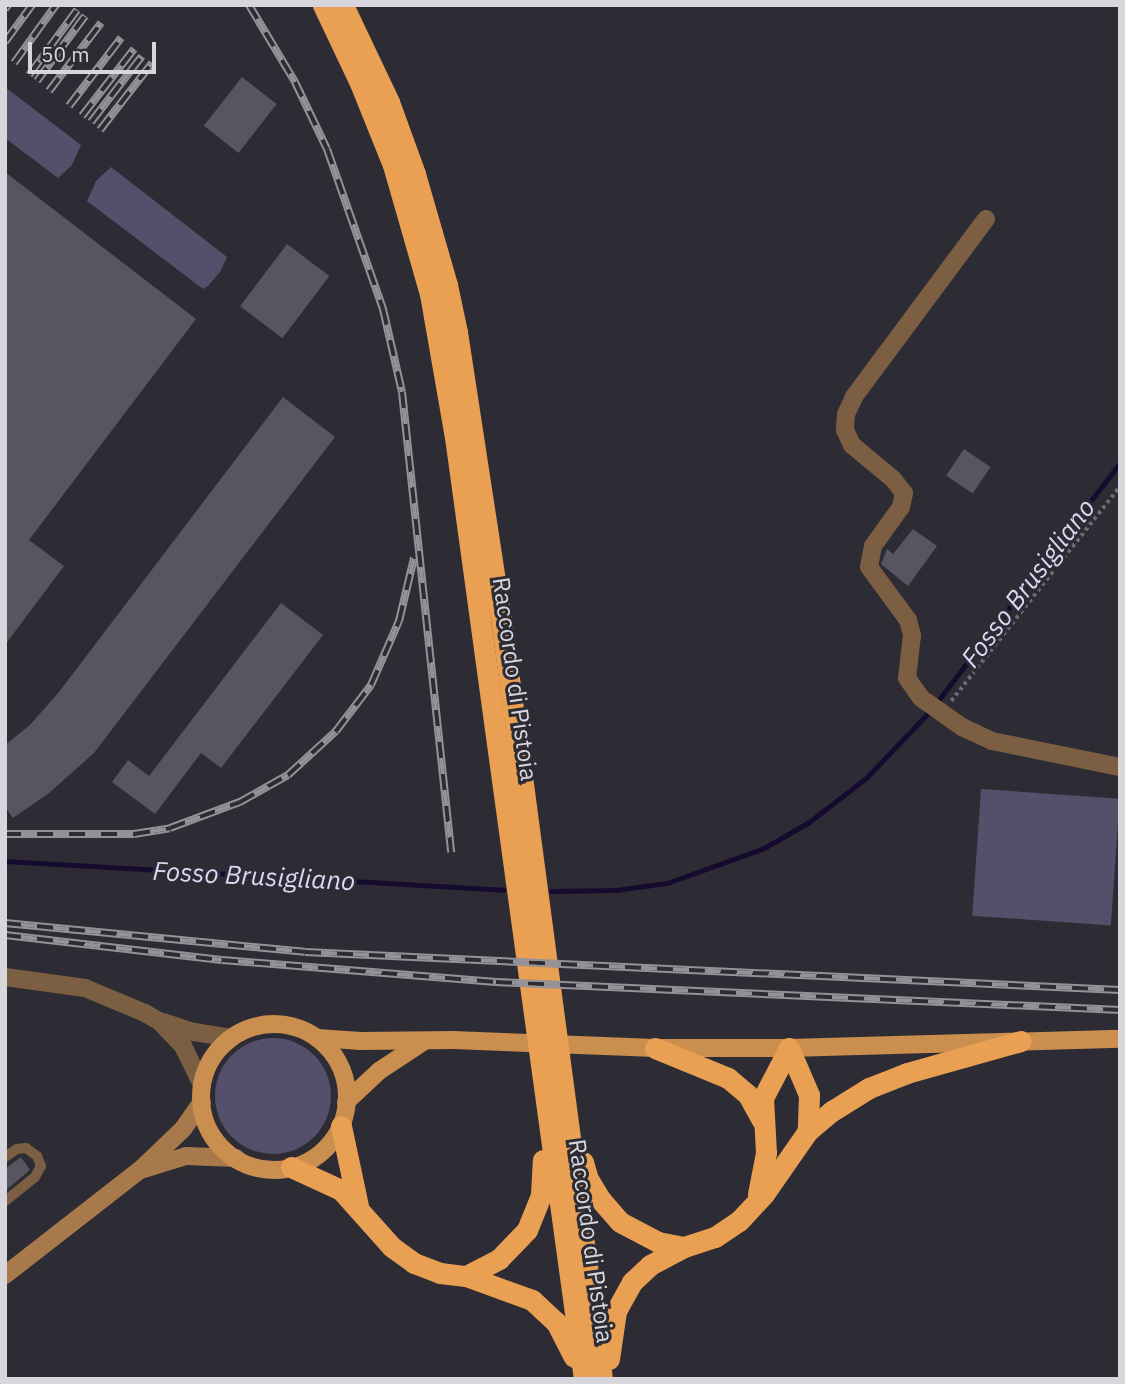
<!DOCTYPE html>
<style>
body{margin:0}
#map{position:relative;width:1125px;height:1384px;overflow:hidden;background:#2d2c35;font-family:"IBM Plex Sans",sans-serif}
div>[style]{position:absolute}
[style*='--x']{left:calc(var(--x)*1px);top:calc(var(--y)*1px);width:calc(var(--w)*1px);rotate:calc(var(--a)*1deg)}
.green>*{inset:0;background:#544f6a;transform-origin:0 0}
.round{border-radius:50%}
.stream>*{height:5px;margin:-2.5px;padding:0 2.5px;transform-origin:2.5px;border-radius:2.5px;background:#160b2e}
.building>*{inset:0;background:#575560;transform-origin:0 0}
.path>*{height:3.5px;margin-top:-1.75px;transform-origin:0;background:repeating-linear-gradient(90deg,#6c6b73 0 3.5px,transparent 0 7px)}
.lane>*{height:10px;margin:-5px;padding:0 5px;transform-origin:5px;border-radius:5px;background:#7c5f42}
.street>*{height:18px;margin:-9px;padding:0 9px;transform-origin:9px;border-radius:9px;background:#7c5f42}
.secondary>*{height:18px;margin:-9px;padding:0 9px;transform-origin:9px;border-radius:9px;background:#a8794a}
.primary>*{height:18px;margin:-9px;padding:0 9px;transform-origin:9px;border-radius:9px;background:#ca8e4f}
.primary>.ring{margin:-9px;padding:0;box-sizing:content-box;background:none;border:18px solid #ca8e4f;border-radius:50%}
.highway>*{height:21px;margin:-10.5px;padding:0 10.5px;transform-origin:10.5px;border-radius:10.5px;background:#e9a053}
.rail>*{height:8px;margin-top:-4px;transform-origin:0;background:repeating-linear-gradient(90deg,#2d2c35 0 16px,#939299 0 32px);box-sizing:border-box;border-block:2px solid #939299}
span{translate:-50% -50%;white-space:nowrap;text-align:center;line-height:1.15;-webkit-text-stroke:6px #2d2c35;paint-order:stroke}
.street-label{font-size:24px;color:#d7d6dc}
.water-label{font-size:26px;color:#dcd7f4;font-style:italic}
.frame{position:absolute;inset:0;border:7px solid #d7d6dc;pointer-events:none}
.scale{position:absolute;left:28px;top:42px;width:128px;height:32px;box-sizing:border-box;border:4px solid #d7d6dc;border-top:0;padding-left:9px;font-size:21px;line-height:24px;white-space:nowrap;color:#d7d6dc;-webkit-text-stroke:5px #2d2c35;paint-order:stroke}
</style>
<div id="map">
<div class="green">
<div style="clip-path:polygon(5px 87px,81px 145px,72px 165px,58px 178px,5px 138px)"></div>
<div style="clip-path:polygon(111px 167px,227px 257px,220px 272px,208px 286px,203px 289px,87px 201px,96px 181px)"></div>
<div style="left:981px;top:789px;width:139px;height:127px;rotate:4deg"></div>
<div class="round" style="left:215px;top:1038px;width:116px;height:116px"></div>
</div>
<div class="stream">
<div style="--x:937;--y:702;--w:301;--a:-52.6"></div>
<div style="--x:5;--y:861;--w:499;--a:3.3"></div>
<div style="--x:551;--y:891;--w:65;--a:-0.9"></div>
<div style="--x:616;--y:890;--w:51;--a:-7.8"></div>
<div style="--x:667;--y:883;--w:103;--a:-19.8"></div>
<div style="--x:764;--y:848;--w:52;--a:-30"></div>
<div style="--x:809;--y:822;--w:72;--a:-37.7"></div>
<div style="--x:866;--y:778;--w:91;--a:-46.3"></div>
</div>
<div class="building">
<div style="left:242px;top:77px;width:44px;height:62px;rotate:38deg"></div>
<div style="clip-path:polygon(5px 172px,196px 319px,29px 540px,64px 566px,5px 645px)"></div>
<div style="left:287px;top:244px;width:53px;height:78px;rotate:37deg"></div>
<div style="clip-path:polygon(283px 397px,335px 437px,94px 753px,49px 793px,13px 818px,5px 807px,5px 745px,30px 725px,59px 692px)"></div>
<div style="left:964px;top:449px;width:32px;height:32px;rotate:34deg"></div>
<div style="clip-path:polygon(913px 529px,937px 546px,908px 586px,881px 564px,887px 549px,893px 554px)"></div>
<div style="clip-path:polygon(281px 603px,323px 635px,221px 768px,201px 753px,155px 814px,112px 782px,128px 760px,149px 776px)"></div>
<div style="clip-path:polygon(21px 1157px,30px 1170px,5px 1191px,5px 1169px)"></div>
</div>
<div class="path">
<div style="--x:951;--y:701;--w:273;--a:-51.8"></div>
</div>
<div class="lane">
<div style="--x:5;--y:1157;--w:14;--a:-34"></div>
<div style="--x:17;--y:1149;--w:9;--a:-6"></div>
<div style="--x:26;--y:1148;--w:14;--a:36"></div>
<div style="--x:37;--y:1156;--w:11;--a:68"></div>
<div style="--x:41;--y:1166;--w:13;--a:119"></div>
<div style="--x:35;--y:1177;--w:38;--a:141"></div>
</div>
<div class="street">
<div style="--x:986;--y:219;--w:222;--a:126.6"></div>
<div style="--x:854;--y:397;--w:19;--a:115"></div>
<div style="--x:846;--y:414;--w:16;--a:94"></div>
<div style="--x:845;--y:430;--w:17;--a:65"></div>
<div style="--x:852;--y:445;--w:53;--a:39.7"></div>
<div style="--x:893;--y:479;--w:18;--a:52"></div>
<div style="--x:904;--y:493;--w:14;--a:102"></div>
<div style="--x:901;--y:507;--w:48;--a:125.7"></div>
<div style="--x:873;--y:546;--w:21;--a:101"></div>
<div style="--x:869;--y:567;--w:66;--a:53.7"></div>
<div style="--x:908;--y:620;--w:16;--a:75"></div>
<div style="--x:912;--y:635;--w:43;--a:96.6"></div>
<div style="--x:907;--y:678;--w:24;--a:55"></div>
<div style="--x:921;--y:698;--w:50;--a:35.3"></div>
<div style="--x:962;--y:727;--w:33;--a:25"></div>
<div style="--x:992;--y:741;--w:131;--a:11.5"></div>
<div style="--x:5;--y:977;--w:81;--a:7.8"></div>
<div style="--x:85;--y:988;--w:65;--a:22.6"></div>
<div style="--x:145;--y:1013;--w:16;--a:30"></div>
<div style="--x:159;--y:1021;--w:35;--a:46"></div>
<div style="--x:183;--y:1046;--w:43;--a:64"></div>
<div style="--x:163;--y:1022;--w:33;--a:18"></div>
<div style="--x:194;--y:1032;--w:37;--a:9"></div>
</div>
<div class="secondary">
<div style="--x:144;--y:1169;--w:44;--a:-17.2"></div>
<div style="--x:186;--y:1156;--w:50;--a:2.3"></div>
<div style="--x:5;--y:1275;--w:171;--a:-37.9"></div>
<div style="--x:140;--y:1170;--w:59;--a:-43.6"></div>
<div style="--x:183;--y:1129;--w:33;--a:-55"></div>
</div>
<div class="primary">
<div class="ring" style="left:201px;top:1024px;width:128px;height:128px"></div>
<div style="--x:317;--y:1038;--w:44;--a:3.9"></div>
<div style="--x:361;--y:1041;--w:92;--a:-0.6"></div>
<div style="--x:453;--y:1040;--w:202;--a:2.3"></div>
<div style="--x:655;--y:1048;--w:134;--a:0"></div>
<div style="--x:789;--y:1048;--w:331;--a:-1.6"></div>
<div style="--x:346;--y:1102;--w:45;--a:-43.2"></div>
<div style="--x:379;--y:1071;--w:53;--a:-33.4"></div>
</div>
<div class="highway">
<div style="--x:323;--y:5;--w:86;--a:64.6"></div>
<div style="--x:360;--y:83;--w:88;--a:68.1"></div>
<div style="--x:393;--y:165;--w:134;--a:74"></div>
<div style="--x:430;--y:294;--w:145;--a:80.1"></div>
<div style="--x:455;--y:437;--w:951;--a:82.2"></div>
<div style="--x:343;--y:5;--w:107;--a:64.6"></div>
<div style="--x:389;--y:102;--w:77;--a:70.1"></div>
<div style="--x:415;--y:174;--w:116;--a:73.9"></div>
<div style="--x:447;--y:285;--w:48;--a:78"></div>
<div style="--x:457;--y:332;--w:289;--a:81.3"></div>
<div style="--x:501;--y:618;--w:768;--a:82.44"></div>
<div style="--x:655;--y:1048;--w:79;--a:22.3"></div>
<div style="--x:728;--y:1078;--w:26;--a:40"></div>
<div style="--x:748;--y:1095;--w:29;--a:61"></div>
<div style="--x:789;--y:1048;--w:51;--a:66.9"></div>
<div style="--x:809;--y:1095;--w:36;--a:92"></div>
<div style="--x:341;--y:1126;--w:82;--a:78"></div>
<div style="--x:583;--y:1162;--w:18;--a:74"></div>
<div style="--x:588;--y:1179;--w:23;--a:59"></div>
<div style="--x:600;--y:1199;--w:30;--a:49"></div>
<div style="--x:620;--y:1222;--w:43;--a:27.8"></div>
<div style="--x:658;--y:1242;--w:26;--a:11"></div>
<div style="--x:291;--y:1167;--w:55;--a:24.7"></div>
<div style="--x:341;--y:1190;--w:76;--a:48.2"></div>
<div style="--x:392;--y:1247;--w:27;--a:36"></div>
<div style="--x:414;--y:1263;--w:28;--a:21"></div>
<div style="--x:440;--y:1273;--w:26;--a:7"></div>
<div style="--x:466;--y:1276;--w:70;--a:20"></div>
<div style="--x:532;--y:1300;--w:33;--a:43"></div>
<div style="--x:556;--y:1322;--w:39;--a:63"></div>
<div style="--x:758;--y:1194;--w:42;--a:-79"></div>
<div style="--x:766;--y:1153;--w:55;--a:-93.1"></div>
<div style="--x:763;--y:1098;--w:56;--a:-62.5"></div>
<div style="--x:466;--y:1276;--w:37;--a:-27"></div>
<div style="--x:499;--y:1259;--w:40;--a:-46"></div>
<div style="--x:527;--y:1230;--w:38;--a:-68"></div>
<div style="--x:541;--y:1195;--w:35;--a:-87"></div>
<div style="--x:609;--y:1359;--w:49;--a:-81.7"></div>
<div style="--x:616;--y:1311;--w:33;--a:-61"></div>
<div style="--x:632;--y:1282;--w:25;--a:-43"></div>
<div style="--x:650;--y:1265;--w:38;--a:-28"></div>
<div style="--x:684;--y:1247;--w:33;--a:-18"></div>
<div style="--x:715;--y:1237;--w:29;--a:-34"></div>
<div style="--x:739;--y:1221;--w:37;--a:-47"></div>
<div style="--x:764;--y:1194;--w:77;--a:-55.1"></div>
<div style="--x:808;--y:1131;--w:31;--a:-40"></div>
<div style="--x:832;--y:1111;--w:44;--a:-31.9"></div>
<div style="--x:869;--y:1088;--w:41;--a:-21.5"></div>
<div style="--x:907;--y:1073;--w:118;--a:-15.7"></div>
</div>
<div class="rail">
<div style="--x:249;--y:5;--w:90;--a:59.1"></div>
<div style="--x:295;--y:82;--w:74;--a:64.5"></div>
<div style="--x:327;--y:149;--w:170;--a:70.7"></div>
<div style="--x:383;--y:309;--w:85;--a:77.1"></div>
<div style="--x:402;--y:392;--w:463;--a:83.9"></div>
<div style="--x:5;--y:9;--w:5;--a:-53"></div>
<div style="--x:5;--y:42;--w:46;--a:-53.9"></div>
<div style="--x:14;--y:63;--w:72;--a:-54.1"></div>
<div style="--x:29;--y:75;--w:81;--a:-53.6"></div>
<div style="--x:37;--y:81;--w:81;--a:-53.6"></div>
<div style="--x:49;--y:91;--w:86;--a:-52.6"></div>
<div style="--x:69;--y:106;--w:86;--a:-52.6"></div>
<div style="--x:82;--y:116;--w:85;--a:-52.2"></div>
<div style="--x:91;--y:122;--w:83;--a:-52.3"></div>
<div style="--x:100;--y:130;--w:85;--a:-52.2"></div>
<div style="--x:5;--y:834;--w:129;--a:0"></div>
<div style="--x:134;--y:834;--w:36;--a:-9"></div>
<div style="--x:170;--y:828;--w:75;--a:-20.4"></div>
<div style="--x:240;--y:802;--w:55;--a:-29.4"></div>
<div style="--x:288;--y:775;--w:65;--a:-42.5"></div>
<div style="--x:336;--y:731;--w:58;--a:-52.7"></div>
<div style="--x:371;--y:685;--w:70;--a:-66.4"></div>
<div style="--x:399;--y:621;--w:65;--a:-76.6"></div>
<div style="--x:5;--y:923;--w:301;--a:5.5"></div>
<div style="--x:305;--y:952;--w:816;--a:2.67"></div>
<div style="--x:5;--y:935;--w:218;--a:6.6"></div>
<div style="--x:222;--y:960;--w:275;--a:4.6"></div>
<div style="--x:496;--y:982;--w:625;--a:2.57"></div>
</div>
<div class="street-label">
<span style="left:515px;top:679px;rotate:82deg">Raccordo di Pistoia</span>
<span style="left:591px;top:1241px;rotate:82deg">Raccordo di Pistoia</span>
</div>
<div class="water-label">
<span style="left:1028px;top:583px;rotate:-53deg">Fosso Brusigliano</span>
<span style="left:254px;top:876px;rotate:3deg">Fosso Brusigliano</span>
</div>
<div class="frame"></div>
<div class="scale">50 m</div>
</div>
